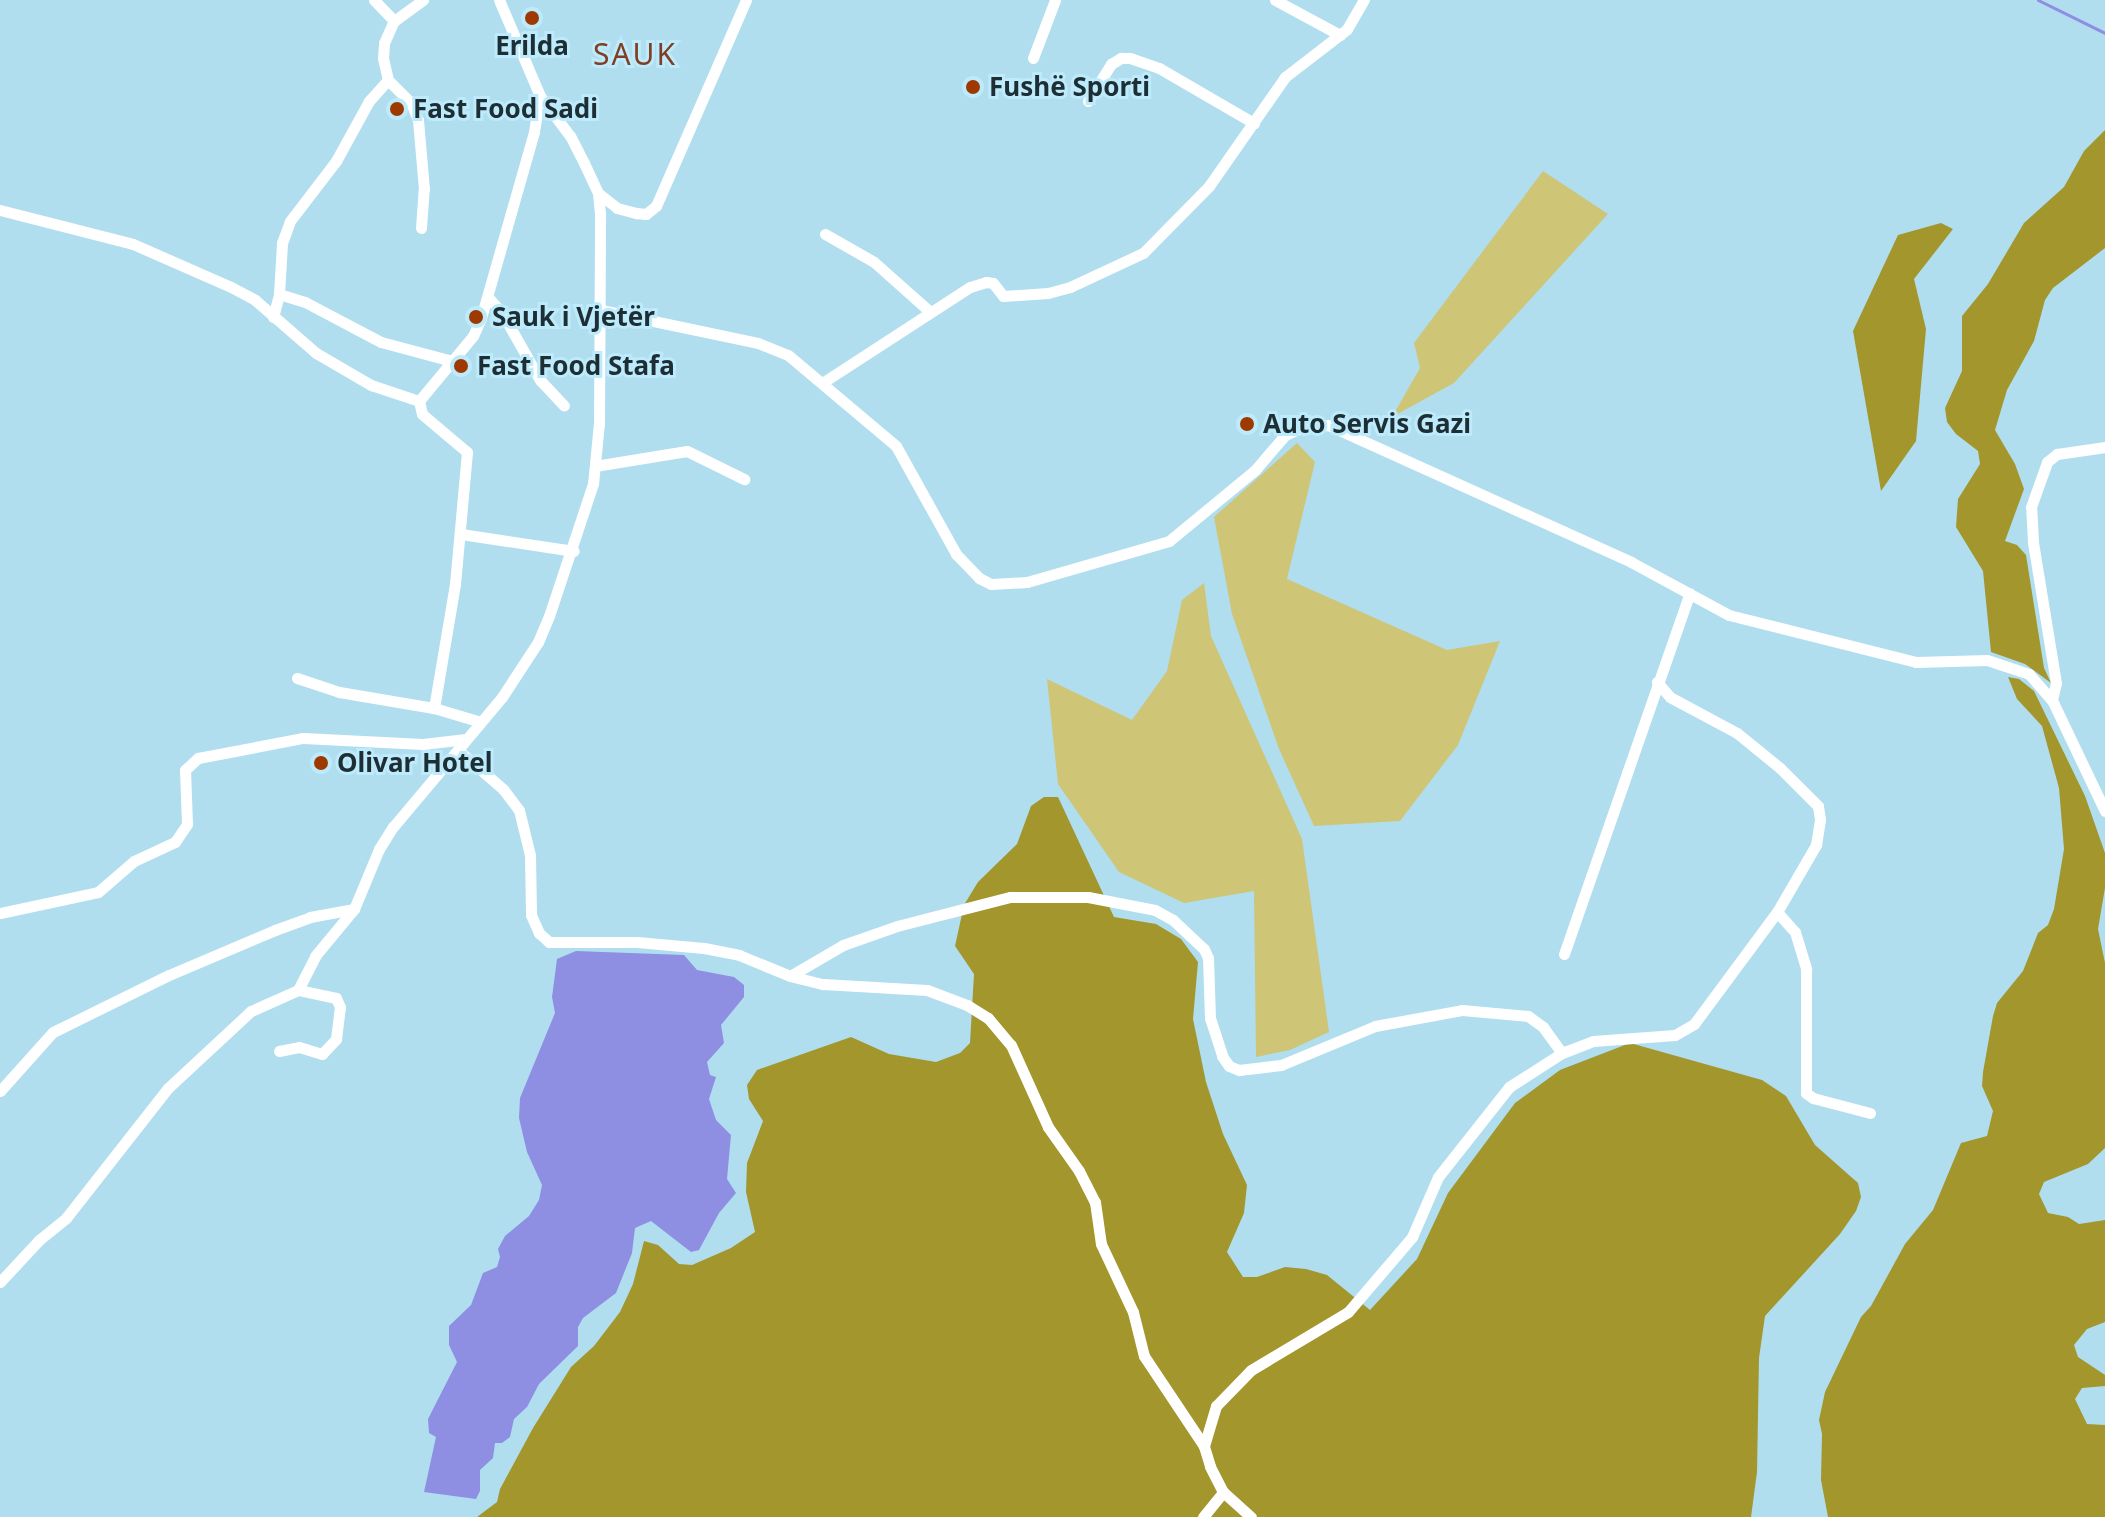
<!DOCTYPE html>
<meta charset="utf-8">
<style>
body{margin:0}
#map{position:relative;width:2105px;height:1517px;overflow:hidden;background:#b0deef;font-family:"Noto Sans",sans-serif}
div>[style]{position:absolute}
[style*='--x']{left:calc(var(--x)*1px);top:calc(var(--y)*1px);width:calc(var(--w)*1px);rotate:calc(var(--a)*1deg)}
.green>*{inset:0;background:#cec576}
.forest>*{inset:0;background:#a2962c}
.water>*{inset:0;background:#8e8ee3}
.stream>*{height:3px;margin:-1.5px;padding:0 1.5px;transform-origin:1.5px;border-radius:1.5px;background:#8e8ee3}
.minor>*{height:11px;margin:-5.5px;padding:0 5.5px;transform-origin:5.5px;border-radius:5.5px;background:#fff}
.dots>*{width:22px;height:22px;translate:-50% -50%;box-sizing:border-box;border:4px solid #bdebfc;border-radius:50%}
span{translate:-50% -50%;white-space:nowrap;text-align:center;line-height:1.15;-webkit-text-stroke:6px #bdebfc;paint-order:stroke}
.poi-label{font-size:26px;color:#1d2f35;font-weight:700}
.left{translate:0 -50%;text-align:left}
.quarter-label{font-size:30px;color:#803e22;letter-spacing:2px}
</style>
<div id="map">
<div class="green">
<div style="clip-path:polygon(1543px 171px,1608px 214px,1454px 383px,1392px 417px,1420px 368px,1414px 343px)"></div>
<div style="clip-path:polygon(1297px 443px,1315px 462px,1287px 579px,1447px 650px,1500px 641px,1458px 745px,1400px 821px,1314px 826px,1279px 749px,1232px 614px,1214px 517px)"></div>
<div style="clip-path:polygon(1204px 583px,1211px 636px,1302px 839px,1329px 1032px,1290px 1050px,1256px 1057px,1254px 891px,1184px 903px,1119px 872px,1058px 784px,1047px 679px,1132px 720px,1167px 671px,1182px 600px)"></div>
</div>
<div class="forest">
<div style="clip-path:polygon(2105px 130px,2105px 248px,2053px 288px,2045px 300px,2034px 341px,2007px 390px,1995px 430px,2015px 464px,2024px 489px,2005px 541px,2017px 545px,2026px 555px,2044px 668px,2051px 683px,2025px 664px,1991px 652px,1983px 571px,1956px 527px,1958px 499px,1980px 464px,1978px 451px,1956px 434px,1947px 422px,1945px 408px,1962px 371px,1962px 316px,1988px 284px,2024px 223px,2064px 187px,2084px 151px)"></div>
<div style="clip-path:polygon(1941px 223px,1953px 229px,1914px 279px,1926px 329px,1916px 441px,1881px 491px,1853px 331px,1898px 235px)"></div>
<div style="clip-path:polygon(2008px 677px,2019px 679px,2034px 691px,2085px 796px,2105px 853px,2105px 888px,2098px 929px,2105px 963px,2105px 1148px,2088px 1164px,2044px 1182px,2039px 1194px,2048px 1213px,2068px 1217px,2079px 1224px,2105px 1220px,2105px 1322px,2087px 1329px,2074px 1345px,2078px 1357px,2105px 1375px,2105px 1386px,2082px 1388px,2075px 1399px,2087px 1424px,2105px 1425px,2105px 1517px,1828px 1517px,1821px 1480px,1822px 1434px,1819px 1420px,1825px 1392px,1861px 1317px,1871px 1306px,1905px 1244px,1933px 1210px,1961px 1143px,1987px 1136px,1993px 1111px,1982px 1086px,1983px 1072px,1993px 1016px,1997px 1003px,2023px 971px,2038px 933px,2048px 925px,2054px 909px,2064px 849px,2059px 788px,2042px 726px,2017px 699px)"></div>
<div style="clip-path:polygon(1044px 797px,1058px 797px,1114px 917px,1156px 924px,1181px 939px,1198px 962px,1193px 1019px,1206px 1082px,1223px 1134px,1247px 1185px,1244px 1213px,1227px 1252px,1243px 1277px,1257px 1277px,1285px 1267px,1306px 1269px,1327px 1275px,1370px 1310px,1417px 1259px,1448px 1193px,1515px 1103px,1560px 1070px,1630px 1043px,1762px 1080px,1786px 1096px,1815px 1145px,1858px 1183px,1861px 1197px,1856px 1211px,1840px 1234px,1765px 1316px,1759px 1358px,1757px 1472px,1751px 1517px,477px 1517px,497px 1502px,500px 1489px,533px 1428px,571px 1367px,594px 1346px,620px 1312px,633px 1284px,644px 1241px,658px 1245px,679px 1264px,692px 1265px,731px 1248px,755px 1232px,746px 1192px,747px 1163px,763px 1121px,749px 1099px,747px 1085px,757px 1070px,851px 1037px,889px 1054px,936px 1062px,960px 1053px,970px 1043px,974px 974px,955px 946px,964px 905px,978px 882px,1017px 844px,1031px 806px)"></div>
</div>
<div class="water">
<div style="clip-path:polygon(576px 951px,684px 955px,697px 970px,734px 977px,744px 985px,744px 997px,721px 1025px,724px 1043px,707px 1062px,710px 1075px,716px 1077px,709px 1099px,716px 1120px,731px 1135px,727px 1179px,736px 1193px,719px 1213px,699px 1250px,691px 1252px,651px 1221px,635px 1228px,632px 1253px,616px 1293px,583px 1318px,578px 1327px,578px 1346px,539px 1384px,527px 1407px,514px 1419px,510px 1437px,502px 1443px,495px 1443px,493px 1458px,480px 1470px,480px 1491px,476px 1499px,424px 1492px,436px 1437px,429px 1433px,428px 1419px,457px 1362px,449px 1345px,449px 1326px,471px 1305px,483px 1273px,497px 1267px,500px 1257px,498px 1249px,505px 1236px,529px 1216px,539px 1200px,542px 1185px,527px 1152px,519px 1118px,520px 1098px,555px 1013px,552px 997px,557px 959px)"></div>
</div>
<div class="stream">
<div style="--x:2038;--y:0;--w:75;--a:26.2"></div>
</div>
<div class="minor">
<div style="--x:374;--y:0;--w:29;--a:46"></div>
<div style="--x:1275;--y:0;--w:74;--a:28.3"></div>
<div style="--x:1033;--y:58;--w:62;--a:-69.2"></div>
<div style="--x:1088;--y:101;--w:44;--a:-58.1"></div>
<div style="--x:1111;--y:64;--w:12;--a:-31"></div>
<div style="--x:1121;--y:58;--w:9;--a:0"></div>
<div style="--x:1130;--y:58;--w:31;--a:19"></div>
<div style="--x:1159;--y:68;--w:110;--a:30.1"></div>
<div style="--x:598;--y:193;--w:24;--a:38"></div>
<div style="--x:617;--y:208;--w:20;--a:15"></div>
<div style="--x:636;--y:213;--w:10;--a:6"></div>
<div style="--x:646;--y:214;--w:13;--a:-39"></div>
<div style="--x:656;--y:206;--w:225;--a:-66.4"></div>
<div style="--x:0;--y:210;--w:137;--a:14.3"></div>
<div style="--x:133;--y:244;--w:107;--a:23.7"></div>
<div style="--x:231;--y:287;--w:27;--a:28"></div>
<div style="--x:255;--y:300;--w:81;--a:41"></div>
<div style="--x:316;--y:353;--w:64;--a:30.2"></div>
<div style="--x:371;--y:385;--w:51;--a:18.4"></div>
<div style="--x:421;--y:228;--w:39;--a:-86"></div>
<div style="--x:424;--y:189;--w:69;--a:-95"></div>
<div style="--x:418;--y:120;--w:18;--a:-112"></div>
<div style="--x:411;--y:103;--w:33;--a:-135"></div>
<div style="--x:388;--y:80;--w:23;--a:-103"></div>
<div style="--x:383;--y:58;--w:15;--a:-86"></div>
<div style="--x:384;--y:43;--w:24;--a:-66"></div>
<div style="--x:394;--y:21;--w:36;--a:-36"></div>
<div style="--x:825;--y:234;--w:56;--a:29.7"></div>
<div style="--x:874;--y:262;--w:74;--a:41.7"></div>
<div style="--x:279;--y:294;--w:27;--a:17"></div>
<div style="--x:305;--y:302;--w:86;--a:27.8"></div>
<div style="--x:381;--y:342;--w:73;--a:15"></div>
<div style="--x:488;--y:297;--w:21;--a:49"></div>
<div style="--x:502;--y:313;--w:77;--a:60.4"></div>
<div style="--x:540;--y:380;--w:35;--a:47"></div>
<div style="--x:601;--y:310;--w:160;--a:11.9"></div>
<div style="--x:758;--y:343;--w:32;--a:22"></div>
<div style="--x:788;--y:355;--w:141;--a:40.1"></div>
<div style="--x:896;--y:446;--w:124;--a:60.9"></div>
<div style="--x:956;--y:554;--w:33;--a:46"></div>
<div style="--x:979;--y:578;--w:13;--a:27"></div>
<div style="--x:991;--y:584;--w:36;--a:-3"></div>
<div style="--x:1027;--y:582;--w:148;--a:-16.1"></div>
<div style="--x:1169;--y:541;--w:112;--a:-39.5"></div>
<div style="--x:1255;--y:470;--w:46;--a:-49.4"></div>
<div style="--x:1285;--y:435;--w:22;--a:-24"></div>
<div style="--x:1305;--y:426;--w:23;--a:-2"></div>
<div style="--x:1328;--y:425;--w:333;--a:24.3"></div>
<div style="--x:1631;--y:562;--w:111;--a:28.4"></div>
<div style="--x:1729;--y:615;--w:193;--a:14.1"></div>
<div style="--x:1916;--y:662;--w:71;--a:-1.6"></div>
<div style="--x:1987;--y:660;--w:44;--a:18.4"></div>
<div style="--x:2029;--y:674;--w:35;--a:49"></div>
<div style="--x:2052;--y:700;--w:123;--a:64.5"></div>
<div style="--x:273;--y:317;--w:24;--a:-75"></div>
<div style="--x:279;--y:294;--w:51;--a:-86.6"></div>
<div style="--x:282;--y:243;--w:23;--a:-70"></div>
<div style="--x:290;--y:221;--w:76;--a:-52.5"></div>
<div style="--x:336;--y:161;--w:68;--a:-61.2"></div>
<div style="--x:369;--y:101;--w:28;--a:-48"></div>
<div style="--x:822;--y:383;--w:176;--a:-33"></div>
<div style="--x:970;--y:287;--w:17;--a:-17"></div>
<div style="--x:986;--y:282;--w:7;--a:8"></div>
<div style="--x:993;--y:283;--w:16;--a:52"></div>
<div style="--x:1003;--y:296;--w:45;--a:-3.8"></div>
<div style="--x:1048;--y:293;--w:23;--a:-15"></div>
<div style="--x:1070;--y:287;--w:81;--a:-25"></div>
<div style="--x:1143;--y:253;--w:94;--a:-45.4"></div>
<div style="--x:1209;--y:186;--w:133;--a:-55.1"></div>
<div style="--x:1285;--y:77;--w:78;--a:-37.7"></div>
<div style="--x:1347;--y:29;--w:34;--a:-60"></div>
<div style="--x:419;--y:401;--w:85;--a:-50.3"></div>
<div style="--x:473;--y:336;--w:20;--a:-66"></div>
<div style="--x:481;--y:318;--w:193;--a:-74.1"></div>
<div style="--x:534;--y:132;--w:36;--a:-81"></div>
<div style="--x:419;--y:401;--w:13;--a:77"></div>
<div style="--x:422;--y:414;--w:59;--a:40.2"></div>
<div style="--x:467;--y:452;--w:133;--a:95.2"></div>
<div style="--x:455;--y:584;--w:126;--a:99.6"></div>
<div style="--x:595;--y:466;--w:93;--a:-9.3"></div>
<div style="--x:687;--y:451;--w:64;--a:26.2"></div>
<div style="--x:461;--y:534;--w:114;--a:8.6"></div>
<div style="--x:297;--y:678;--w:44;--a:18.4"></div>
<div style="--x:339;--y:692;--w:96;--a:9.6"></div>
<div style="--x:434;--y:708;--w:49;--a:16.6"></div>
<div style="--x:2052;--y:700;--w:17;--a:-77"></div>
<div style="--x:2056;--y:683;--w:143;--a:-99.3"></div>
<div style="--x:2033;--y:542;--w:35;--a:-93"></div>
<div style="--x:2031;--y:507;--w:48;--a:-70.4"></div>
<div style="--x:2047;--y:462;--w:13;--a:-39"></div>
<div style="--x:2057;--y:454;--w:49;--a:-8.3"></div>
<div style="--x:458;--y:750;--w:60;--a:40.9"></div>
<div style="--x:503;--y:789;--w:26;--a:53"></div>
<div style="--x:519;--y:810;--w:46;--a:76.3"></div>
<div style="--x:530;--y:855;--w:60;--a:89"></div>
<div style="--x:531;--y:915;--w:20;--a:66"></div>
<div style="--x:539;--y:933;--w:13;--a:42"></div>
<div style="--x:549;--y:942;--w:88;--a:0"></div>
<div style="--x:637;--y:942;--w:67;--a:5.1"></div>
<div style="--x:704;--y:948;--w:36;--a:11"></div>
<div style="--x:739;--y:955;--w:55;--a:22.4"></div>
<div style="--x:790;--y:976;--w:34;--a:14"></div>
<div style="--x:823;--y:984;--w:104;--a:3.3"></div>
<div style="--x:927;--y:990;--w:43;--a:20.6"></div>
<div style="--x:967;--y:1005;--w:25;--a:32"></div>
<div style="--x:988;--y:1018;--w:35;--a:50"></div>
<div style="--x:1011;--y:1045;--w:90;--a:65.7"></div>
<div style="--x:1048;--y:1127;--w:54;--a:54.8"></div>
<div style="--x:1079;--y:1171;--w:35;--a:63"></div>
<div style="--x:1095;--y:1202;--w:42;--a:81.9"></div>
<div style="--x:1101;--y:1244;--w:75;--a:64.8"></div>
<div style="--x:1133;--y:1312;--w:45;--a:76"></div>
<div style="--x:1144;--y:1356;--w:108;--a:56.3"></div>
<div style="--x:1777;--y:912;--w:27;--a:48"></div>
<div style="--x:1795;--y:932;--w:39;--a:73"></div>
<div style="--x:1806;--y:969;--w:124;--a:90"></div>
<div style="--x:1806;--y:1093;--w:9;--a:36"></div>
<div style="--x:1813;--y:1098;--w:59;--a:14.7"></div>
<div style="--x:0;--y:913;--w:100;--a:-12.1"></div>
<div style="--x:98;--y:892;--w:48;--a:-40.7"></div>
<div style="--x:134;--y:861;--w:45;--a:-24.9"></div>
<div style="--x:175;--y:842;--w:22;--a:-56"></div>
<div style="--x:187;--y:824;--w:54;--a:-92.1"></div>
<div style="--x:185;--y:770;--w:18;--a:-43"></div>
<div style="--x:198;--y:758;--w:107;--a:-10.8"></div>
<div style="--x:303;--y:738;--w:120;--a:2.9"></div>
<div style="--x:423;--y:744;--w:43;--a:-6.6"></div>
<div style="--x:1564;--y:954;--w:382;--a:-70.8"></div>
<div style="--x:790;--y:976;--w:61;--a:-30.3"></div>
<div style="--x:843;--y:945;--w:57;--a:-19.4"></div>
<div style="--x:897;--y:926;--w:117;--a:-14.4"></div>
<div style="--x:1010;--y:897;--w:78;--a:0"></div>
<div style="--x:1088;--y:897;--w:68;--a:11"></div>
<div style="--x:1155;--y:910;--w:21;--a:29"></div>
<div style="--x:1173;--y:920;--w:42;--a:43.1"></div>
<div style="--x:1204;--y:949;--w:10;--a:66"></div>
<div style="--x:1208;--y:958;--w:60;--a:88.1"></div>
<div style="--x:1210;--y:1018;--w:40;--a:72"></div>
<div style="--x:1222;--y:1056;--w:12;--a:55"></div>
<div style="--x:1229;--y:1066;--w:11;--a:22"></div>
<div style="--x:1239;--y:1070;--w:42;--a:-6.8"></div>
<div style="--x:1281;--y:1065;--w:102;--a:-22.5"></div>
<div style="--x:1375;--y:1026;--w:88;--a:-10.4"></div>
<div style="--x:1462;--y:1010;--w:66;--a:5.2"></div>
<div style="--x:1528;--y:1016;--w:19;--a:36"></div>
<div style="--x:1543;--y:1027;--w:32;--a:54"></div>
<div style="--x:279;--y:1051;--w:20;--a:-11"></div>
<div style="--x:299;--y:1047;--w:24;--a:17"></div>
<div style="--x:322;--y:1054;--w:21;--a:-47"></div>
<div style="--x:336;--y:1039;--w:32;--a:-83"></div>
<div style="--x:340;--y:1007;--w:10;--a:-114"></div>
<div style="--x:336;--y:998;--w:39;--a:-168"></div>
<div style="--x:0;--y:1091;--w:79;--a:-48.1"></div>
<div style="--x:53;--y:1032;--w:129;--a:-26.2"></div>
<div style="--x:169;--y:975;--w:115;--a:-23"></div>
<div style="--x:275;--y:930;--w:37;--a:-20"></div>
<div style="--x:310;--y:917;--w:45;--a:-10.3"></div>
<div style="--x:0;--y:1282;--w:57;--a:-47.1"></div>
<div style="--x:39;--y:1240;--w:35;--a:-39"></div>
<div style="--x:66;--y:1218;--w:165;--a:-51.9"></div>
<div style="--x:168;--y:1088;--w:113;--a:-42.9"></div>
<div style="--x:251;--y:1011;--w:51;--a:-24.1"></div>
<div style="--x:298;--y:990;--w:38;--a:-63"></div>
<div style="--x:315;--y:956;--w:61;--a:-50.3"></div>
<div style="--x:354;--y:909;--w:65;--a:-67.4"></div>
<div style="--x:379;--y:849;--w:26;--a:-58"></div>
<div style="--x:393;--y:827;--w:170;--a:-50"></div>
<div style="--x:502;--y:697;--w:66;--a:-56.8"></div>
<div style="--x:538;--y:642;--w:28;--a:-67"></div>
<div style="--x:549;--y:616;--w:139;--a:-71.6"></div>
<div style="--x:593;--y:484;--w:61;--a:-84.4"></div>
<div style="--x:599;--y:423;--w:210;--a:-89.7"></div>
<div style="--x:600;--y:213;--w:20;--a:-96"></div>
<div style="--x:598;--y:193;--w:33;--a:-115"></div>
<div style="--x:584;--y:163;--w:30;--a:-117"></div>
<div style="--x:570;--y:136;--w:50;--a:-126.9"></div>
<div style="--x:540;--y:96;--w:104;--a:-113.1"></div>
<div style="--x:1203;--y:1517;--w:32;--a:-51"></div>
<div style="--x:1251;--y:1517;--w:38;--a:-138"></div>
<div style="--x:1223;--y:1492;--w:29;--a:-117"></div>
<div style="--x:1210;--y:1466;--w:21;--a:-107"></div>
<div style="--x:1204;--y:1446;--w:42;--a:-73.3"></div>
<div style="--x:1216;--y:1406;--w:50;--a:-45.8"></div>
<div style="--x:1251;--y:1370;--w:113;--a:-30.9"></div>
<div style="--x:1348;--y:1312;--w:99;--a:-49.5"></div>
<div style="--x:1412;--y:1237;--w:65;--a:-66.6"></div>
<div style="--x:1438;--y:1177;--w:115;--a:-51.7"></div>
<div style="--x:1509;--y:1087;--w:63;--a:-32.7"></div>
<div style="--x:1562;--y:1053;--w:33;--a:-21"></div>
<div style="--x:1593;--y:1041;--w:82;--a:-4.2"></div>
<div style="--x:1675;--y:1035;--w:22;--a:-30"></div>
<div style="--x:1694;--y:1024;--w:139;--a:-53.5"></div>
<div style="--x:1777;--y:912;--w:78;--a:-59.8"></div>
<div style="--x:1816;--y:845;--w:26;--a:-81"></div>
<div style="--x:1820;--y:819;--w:13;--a:-99"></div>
<div style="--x:1818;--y:806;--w:54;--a:-135"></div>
<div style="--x:1780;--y:768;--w:55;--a:-140.9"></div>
<div style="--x:1737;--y:733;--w:76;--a:-151.8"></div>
<div style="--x:1670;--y:697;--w:20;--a:-131"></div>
</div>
<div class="dots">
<div style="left:532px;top:18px;background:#9e3a01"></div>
<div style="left:973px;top:87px;background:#9e3a01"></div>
<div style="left:397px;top:109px;background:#9e3a01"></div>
<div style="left:476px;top:317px;background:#9e3a01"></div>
<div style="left:461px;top:366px;background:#9e3a01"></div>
<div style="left:1247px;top:424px;background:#9e3a01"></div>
<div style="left:321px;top:763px;background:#9e3a01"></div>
</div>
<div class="poi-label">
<span style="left:532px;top:46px">Erilda</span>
<span class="left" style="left:989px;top:87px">Fushë Sporti</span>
<span class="left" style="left:413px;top:109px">Fast Food Sadi</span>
<span class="left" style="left:492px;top:317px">Sauk i Vjetër</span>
<span class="left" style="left:477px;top:366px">Fast Food Stafa</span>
<span class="left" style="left:1263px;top:424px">Auto Servis Gazi</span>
<span class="left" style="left:337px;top:763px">Olivar Hotel</span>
</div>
<div class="quarter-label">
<span style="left:635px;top:54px">SAUK</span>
</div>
</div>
